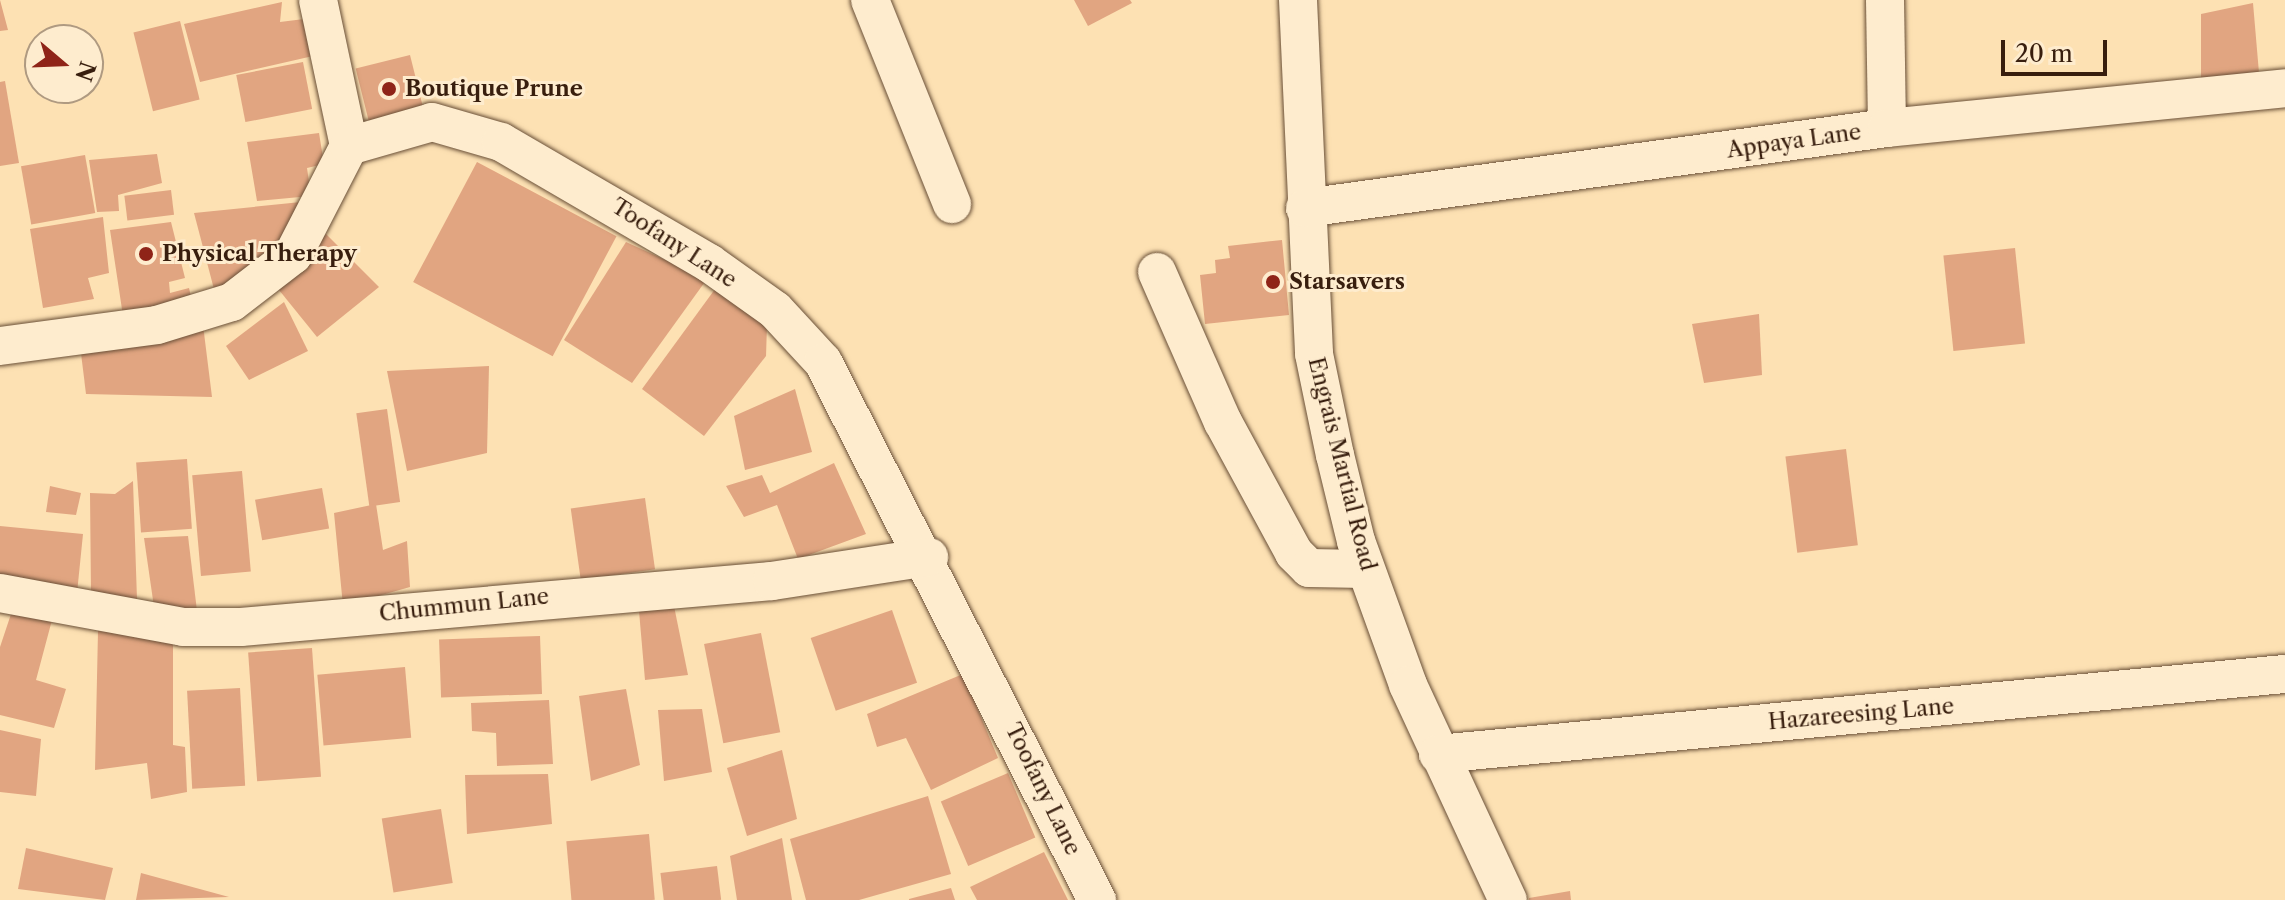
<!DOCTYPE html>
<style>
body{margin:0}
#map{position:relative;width:2285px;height:900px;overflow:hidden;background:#fde1b3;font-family:"Libre Caslon Text",serif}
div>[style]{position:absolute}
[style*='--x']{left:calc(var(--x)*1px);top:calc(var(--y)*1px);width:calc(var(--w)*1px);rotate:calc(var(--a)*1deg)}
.building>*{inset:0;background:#e1a581;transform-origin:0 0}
.roads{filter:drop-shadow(0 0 2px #694f37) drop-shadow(0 0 2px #694f37)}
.minor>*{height:38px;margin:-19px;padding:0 19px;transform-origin:19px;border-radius:19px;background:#feecce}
.dots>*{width:22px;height:22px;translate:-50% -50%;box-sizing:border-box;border:4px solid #feecce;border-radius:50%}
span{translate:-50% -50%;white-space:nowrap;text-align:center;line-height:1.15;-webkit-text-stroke:6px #feecce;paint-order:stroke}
.poi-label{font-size:22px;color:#381e0e;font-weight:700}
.left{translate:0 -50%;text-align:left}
.street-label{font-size:22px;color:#381e0e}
.north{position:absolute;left:24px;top:24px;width:80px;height:80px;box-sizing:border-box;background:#feecce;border:2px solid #af9a81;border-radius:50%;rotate:109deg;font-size:22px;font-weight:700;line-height:32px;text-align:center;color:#381e0e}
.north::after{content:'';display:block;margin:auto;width:28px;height:36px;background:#8f2418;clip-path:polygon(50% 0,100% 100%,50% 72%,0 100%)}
.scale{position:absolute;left:2001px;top:40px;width:106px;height:36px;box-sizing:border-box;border:4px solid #381e0e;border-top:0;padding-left:10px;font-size:24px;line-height:28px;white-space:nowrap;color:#381e0e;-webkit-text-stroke:6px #feecce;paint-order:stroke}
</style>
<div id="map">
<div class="building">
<div style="clip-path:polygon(0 0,8px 30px,0 31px)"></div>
<div style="clip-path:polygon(1074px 0,1130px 0,1132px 3px,1088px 26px)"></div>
<div style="clip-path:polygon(282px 2px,280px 22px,304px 19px,313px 56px,200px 82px,184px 24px)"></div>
<div style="clip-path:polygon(2253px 3px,2259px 73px,2201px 78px,2201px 14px)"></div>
<div style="left:180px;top:21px;width:81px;height:48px;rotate:76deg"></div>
<div style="left:410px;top:55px;width:61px;height:56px;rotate:76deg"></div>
<div style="left:303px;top:62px;width:48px;height:68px;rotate:79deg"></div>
<div style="clip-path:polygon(5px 81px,19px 163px,0 166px,0 82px)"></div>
<div style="clip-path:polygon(319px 133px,324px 164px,307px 168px,311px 196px,257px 201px,247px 142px)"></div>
<div style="clip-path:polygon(157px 154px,162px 183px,118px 195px,119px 211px,97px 212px,89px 160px)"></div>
<div style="left:85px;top:155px;width:59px;height:65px;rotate:80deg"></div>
<div style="left:477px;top:162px;width:158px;height:136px;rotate:28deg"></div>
<div style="left:171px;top:190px;width:25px;height:47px;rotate:83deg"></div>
<div style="clip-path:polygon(301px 202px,294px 244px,215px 293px,194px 213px)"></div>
<div style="clip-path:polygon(103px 217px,109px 273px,88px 278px,94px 299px,43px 308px,30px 229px)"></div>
<div style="clip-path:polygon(171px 222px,185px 278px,169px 282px,170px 293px,189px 288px,192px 301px,123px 316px,110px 230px)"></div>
<div style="clip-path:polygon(326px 234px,379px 287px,317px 337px,279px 290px)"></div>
<div style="clip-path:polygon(1282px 240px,1289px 315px,1205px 324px,1200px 275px,1216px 273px,1215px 260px,1230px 258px,1228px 246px)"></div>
<div style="clip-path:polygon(626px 242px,707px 279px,632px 383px,564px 340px)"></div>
<div style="left:2015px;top:248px;width:96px;height:72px;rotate:84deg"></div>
<div style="clip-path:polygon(718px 285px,767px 325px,766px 356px,704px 436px,642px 389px)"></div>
<div style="clip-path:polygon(284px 302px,308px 351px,249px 380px,226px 346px)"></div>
<div style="clip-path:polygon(1759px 314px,1762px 375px,1704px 383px,1692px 324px)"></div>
<div style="clip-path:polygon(203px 325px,212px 397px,86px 394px,80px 345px)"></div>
<div style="clip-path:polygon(489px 366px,487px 453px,407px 471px,387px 371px)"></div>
<div style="clip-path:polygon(795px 389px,812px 452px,745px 470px,734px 416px)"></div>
<div style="left:387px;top:409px;width:94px;height:31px;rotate:82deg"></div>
<div style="left:1846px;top:449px;width:97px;height:61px;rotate:83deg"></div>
<div style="left:187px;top:459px;width:70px;height:51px;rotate:86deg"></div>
<div style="clip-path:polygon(834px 463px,866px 534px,798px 559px,777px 505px,744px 517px,726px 486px,762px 475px,770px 493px)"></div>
<div style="left:242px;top:471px;width:101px;height:50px;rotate:85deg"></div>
<div style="clip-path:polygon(133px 481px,137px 599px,91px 594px,90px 493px,115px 494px)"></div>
<div style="clip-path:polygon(50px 486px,81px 493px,76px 515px,46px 512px)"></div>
<div style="left:322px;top:488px;width:41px;height:68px;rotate:80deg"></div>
<div style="left:645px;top:498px;width:72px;height:75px;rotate:82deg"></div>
<div style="clip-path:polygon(376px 504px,383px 550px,407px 541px,410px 587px,343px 606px,334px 513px)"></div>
<div style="clip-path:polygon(0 526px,83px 534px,76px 603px,0 587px)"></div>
<div style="clip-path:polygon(188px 536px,197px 611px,154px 607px,144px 538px)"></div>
<div style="clip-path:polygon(674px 606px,688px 675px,645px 680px,639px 611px)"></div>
<div style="left:892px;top:610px;width:77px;height:86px;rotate:71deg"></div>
<div style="clip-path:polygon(11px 614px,52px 620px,36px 680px,66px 689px,54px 728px,0 715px,0 647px)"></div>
<div style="clip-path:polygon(98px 631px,173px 637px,173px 745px,185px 747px,187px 792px,151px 799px,147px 763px,95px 770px)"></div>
<div style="left:761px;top:633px;width:101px;height:58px;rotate:79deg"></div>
<div style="left:540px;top:636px;width:58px;height:101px;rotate:88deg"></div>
<div style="left:312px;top:648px;width:129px;height:64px;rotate:86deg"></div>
<div style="left:405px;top:667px;width:71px;height:88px;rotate:85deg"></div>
<div style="clip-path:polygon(963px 674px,998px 758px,931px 790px,906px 738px,877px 747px,867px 714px)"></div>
<div style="left:240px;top:688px;width:98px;height:53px;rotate:87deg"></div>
<div style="clip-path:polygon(626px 689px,640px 765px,591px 781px,579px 696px)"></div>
<div style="clip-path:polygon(549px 700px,553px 764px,497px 766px,496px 733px,472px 731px,471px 703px)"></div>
<div style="clip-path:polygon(702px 709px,712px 772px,664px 781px,658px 710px)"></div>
<div style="clip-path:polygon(0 730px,41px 739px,36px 796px,0 792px)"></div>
<div style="clip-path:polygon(782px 750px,797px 819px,747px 836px,727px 768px)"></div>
<div style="left:1008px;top:773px;width:70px;height:73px;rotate:67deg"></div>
<div style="clip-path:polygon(548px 774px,552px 824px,467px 834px,465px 775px)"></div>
<div style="clip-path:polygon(928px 796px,951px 874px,859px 900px,806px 900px,790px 839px)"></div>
<div style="left:441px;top:809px;width:75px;height:60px;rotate:81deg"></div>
<div style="left:649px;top:834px;width:66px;height:83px;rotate:85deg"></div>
<div style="clip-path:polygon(782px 838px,792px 900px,737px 900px,730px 856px)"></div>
<div style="clip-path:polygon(26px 848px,113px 868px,105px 900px,18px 889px)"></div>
<div style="clip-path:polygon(1044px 852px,1068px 900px,977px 900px,970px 887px)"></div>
<div style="left:717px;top:866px;width:34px;height:57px;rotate:83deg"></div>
<div style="clip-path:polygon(141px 873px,229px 897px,136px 900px)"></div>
<div style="clip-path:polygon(951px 888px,955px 900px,909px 900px,909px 899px)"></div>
<div style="clip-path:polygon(1570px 891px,1571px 900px,1529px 900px,1529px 898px)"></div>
</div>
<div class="roads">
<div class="minor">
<div style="--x:318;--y:0;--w:149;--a:78"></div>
<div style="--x:870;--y:0;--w:220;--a:68.1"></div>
<div style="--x:1298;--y:0;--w:354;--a:87.4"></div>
<div style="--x:1314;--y:354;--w:103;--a:78.3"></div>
<div style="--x:1335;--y:455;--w:89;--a:76.3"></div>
<div style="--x:1356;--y:541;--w:153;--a:70.1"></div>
<div style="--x:1408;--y:685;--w:237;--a:65.1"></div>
<div style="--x:1885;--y:0;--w:128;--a:89.1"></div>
<div style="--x:1305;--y:208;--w:587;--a:-7.83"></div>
<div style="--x:1887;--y:128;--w:400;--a:-5.7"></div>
<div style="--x:1157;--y:272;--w:164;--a:66.3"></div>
<div style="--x:1223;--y:422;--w:149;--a:61.5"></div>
<div style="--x:1294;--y:553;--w:21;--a:45"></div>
<div style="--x:1309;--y:568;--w:56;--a:1"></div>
<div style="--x:0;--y:346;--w:158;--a:-7.6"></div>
<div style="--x:157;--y:325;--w:78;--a:-17"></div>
<div style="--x:232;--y:302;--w:77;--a:-37.6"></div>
<div style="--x:293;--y:255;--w:123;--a:-62.8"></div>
<div style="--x:349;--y:146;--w:86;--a:-16.1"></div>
<div style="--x:432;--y:122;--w:72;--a:16.2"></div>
<div style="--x:501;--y:142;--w:241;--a:30.2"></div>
<div style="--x:709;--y:263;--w:81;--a:35.5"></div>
<div style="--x:775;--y:310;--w:71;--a:47.3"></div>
<div style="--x:823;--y:362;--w:604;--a:63.01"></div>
<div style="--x:0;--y:593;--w:186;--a:10.5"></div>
<div style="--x:183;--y:627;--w:58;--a:0"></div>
<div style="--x:241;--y:627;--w:533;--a:-4.95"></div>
<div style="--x:772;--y:581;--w:159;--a:-8.7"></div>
<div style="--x:1438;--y:754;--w:851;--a:-5.4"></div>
</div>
</div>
<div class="dots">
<div style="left:389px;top:89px;background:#8f2418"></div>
<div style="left:146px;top:254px;background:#8f2418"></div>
<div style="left:1273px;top:282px;background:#8f2418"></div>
</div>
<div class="poi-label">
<span class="left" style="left:405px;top:89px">Boutique Prune</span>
<span class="left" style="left:162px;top:254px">Physical Therapy</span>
<span class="left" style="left:1289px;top:282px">Starsavers</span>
</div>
<div class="street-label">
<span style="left:1794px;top:141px;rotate:-8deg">Appaya Lane</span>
<span style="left:674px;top:243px;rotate:33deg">Toofany Lane</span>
<span style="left:1342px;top:464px;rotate:76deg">Engrais Martial Road</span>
<span style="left:464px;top:605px;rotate:-6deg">Chummun Lane</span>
<span style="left:1861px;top:714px;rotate:-5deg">Hazareesing Lane</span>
<span style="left:1043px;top:789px;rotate:64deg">Toofany Lane</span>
</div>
<div class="north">N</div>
<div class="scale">20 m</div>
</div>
